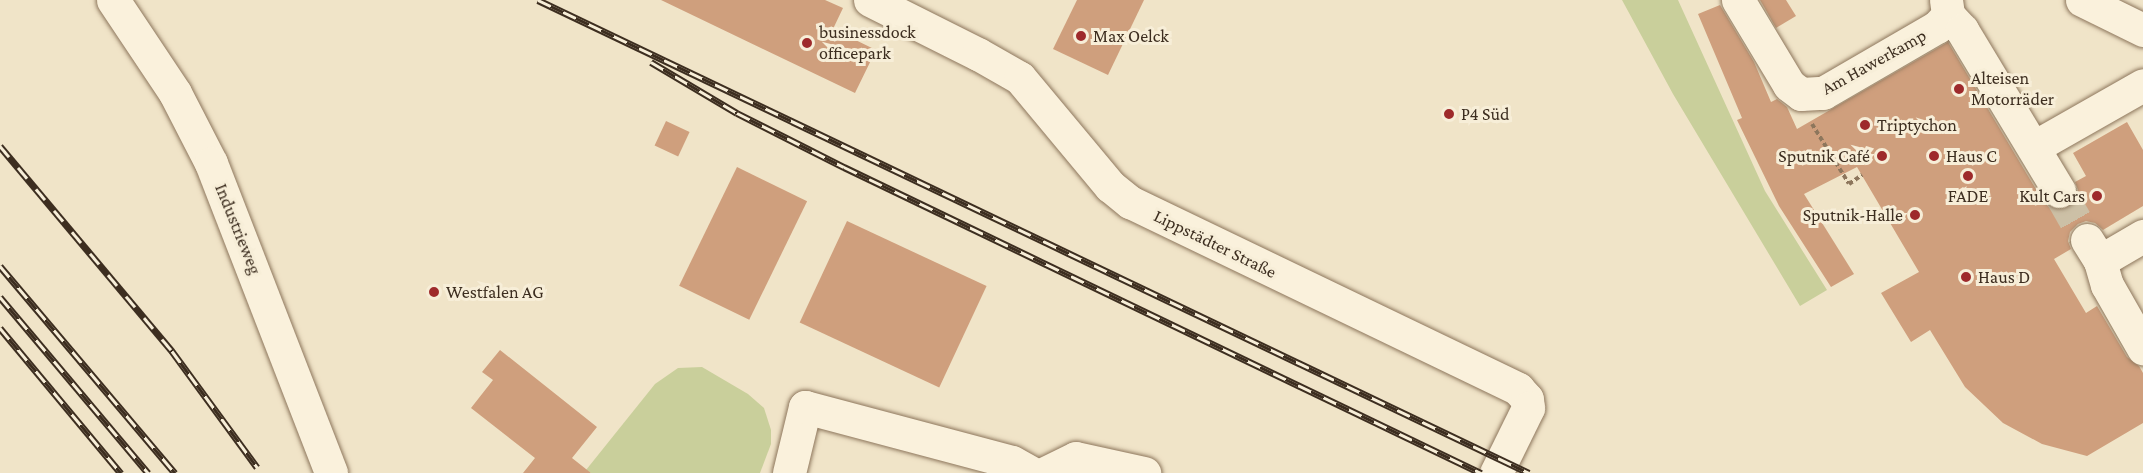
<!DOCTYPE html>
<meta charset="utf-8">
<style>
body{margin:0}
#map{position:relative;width:2143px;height:473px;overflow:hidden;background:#f0e4c8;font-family:"Crimson Pro",serif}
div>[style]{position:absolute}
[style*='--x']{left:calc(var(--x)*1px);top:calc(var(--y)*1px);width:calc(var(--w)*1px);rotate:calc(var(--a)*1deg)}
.green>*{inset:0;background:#c9cf9b}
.building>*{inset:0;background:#cf9f7d;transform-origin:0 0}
.minor-tunnel>*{height:33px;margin-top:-16.5px;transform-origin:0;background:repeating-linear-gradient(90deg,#ccc0a6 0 33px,transparent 0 49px)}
.path>*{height:4px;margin-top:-2px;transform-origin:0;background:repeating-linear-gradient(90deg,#8d765c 0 4.5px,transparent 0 7.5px)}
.roads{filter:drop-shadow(0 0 2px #8d765c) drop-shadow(0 0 2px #8d765c)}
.minor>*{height:33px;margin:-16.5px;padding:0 16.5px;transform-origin:16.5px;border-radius:16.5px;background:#faf1dc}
.rail>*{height:7px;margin-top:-3.5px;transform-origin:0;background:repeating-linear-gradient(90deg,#f7eed8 0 14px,#3d2e20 0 28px);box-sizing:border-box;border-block:2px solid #3d2e20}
.dots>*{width:16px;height:16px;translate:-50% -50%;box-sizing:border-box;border:3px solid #f7eed8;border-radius:50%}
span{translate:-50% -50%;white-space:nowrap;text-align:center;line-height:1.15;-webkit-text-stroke:6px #f7eed8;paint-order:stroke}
.poi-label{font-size:18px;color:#3d2e20}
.left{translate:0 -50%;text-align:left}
.right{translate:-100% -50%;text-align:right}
.street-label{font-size:18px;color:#3d2e20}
</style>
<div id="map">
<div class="green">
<div style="clip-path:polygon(1622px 0,1678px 0,1765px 191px,1827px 290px,1800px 306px,1673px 94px)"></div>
<div style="clip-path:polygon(702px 367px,748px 394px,764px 408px,771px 430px,771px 444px,760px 473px,591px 473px,586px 470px,655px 384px,678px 368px)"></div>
</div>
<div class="building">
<div style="clip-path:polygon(661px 0,825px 0,843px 8px,833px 29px,876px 50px,855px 93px)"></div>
<div style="clip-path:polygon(1077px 0,1144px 0,1108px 75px,1053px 49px)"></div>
<div style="clip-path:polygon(1760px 0,1786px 0,1796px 16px,1776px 28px)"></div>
<div style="clip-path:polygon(1720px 5px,1754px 62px,1771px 102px,1777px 99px,1787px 107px,1797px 129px,1948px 42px,2043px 201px,2050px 208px,2060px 210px,2069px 207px,2076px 200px,2078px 190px,2075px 182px,2086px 176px,2073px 153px,2127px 122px,2143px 150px,2143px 206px,2103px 230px,2095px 223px,2086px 221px,2078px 224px,2070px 232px,2068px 241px,2071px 249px,2054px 259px,2086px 313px,2097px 306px,2127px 357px,2139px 366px,2143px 373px,2143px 423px,2087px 456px,2042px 444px,2003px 423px,1965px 387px,1930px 330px,1911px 342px,1881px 293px,1919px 272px,1857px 167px,1804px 194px,1854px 274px,1831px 287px,1779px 206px,1737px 120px,1742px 118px,1698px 14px)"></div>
<div style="left:666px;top:121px;width:26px;height:27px;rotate:25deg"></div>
<div style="left:737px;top:167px;width:78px;height:132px;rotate:26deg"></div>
<div style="left:847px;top:221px;width:154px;height:112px;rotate:25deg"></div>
<div style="clip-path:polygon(500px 350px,597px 427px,572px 458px,591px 473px,523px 473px,535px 458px,471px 408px,493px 380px,482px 372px)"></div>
</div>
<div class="minor-tunnel">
<div style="--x:2059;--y:191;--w:56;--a:60.3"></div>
</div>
<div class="path">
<div style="--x:1812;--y:124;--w:70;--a:58.3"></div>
<div style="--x:1849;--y:184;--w:16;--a:-35"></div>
</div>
<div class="roads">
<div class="minor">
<div style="--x:113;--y:0;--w:112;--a:56.3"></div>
<div style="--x:175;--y:93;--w:79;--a:62.8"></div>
<div style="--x:211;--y:163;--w:332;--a:68.8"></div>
<div style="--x:870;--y:0;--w:121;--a:26.6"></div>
<div style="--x:978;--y:54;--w:48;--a:29.7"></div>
<div style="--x:1020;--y:78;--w:141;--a:50.2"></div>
<div style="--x:1110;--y:186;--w:26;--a:39"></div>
<div style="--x:1130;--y:202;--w:431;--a:25.7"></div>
<div style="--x:1518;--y:389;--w:13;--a:48"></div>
<div style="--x:1527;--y:399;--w:9;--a:84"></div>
<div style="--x:1528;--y:408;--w:72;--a:116.2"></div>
<div style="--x:1738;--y:0;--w:99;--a:59"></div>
<div style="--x:1789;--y:85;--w:15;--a:37"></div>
<div style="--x:1801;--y:94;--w:22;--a:-3"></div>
<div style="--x:1823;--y:93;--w:132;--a:-30.1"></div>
<div style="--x:1937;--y:27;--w:16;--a:-47"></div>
<div style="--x:1946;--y:0;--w:15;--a:82"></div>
<div style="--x:1948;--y:15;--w:21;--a:47"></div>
<div style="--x:1962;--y:30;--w:188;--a:58.9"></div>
<div style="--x:2082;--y:0;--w:68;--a:26.2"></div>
<div style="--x:2034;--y:147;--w:125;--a:-29.6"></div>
<div style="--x:2087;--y:240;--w:25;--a:58"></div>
<div style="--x:2100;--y:261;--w:25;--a:74"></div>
<div style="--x:2107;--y:285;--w:73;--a:60.3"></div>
<div style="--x:2100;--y:261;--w:50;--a:-30.2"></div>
<div style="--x:789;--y:473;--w:68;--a:-76.4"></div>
<div style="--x:805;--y:407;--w:214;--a:14.9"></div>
<div style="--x:1012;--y:462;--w:23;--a:29"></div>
<div style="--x:1045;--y:473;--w:34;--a:-26"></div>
<div style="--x:1076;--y:458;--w:70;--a:12.4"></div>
</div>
</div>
<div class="rail">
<div style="--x:538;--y:0;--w:1098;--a:25.51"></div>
<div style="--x:651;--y:62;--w:100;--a:30.7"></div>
<div style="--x:737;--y:113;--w:120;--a:26.8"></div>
<div style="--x:844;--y:167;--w:707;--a:25.66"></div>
<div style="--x:0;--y:146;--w:268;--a:50"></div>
<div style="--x:172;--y:351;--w:144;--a:53.8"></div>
<div style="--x:0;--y:266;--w:271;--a:49.8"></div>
<div style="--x:0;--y:297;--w:230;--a:49.9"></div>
<div style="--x:0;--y:328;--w:189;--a:50.2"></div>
</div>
<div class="dots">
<div style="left:1081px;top:36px;background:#9e2a2b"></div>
<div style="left:807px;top:43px;background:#9e2a2b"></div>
<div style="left:1959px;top:89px;background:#9e2a2b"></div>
<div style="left:1449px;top:114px;background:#9e2a2b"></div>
<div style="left:1865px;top:125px;background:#9e2a2b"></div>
<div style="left:1882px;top:156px;background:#9e2a2b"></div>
<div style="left:1934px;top:156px;background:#9e2a2b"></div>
<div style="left:1968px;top:176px;background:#9e2a2b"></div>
<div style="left:2097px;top:196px;background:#9e2a2b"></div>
<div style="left:1915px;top:215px;background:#9e2a2b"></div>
<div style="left:1966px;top:277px;background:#9e2a2b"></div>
<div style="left:434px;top:292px;background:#9e2a2b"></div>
</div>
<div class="poi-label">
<span class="left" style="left:819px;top:43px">businessdock<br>officepark</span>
<span class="left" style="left:1093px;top:36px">Max Oelck</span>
<span class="left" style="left:1971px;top:89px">Alteisen<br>Motorräder</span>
<span class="left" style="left:1461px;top:114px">P4 Süd</span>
<span class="left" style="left:1877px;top:125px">Triptychon</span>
<span class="right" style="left:1870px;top:156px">Sputnik Café</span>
<span class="left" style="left:1946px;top:156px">Haus C</span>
<span style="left:1968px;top:196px">FADE</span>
<span class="right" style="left:2085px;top:196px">Kult Cars</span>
<span class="right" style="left:1903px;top:215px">Sputnik-Halle</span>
<span class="left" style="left:1978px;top:277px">Haus D</span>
<span class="left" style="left:446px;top:292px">Westfalen AG</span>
</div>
<div class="street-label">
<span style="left:1874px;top:62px;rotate:-29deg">Am Hawerkamp</span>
<span style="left:238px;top:229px;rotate:68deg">Industrieweg</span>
<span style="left:1215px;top:244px;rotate:26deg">Lippstädter Straße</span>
</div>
</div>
